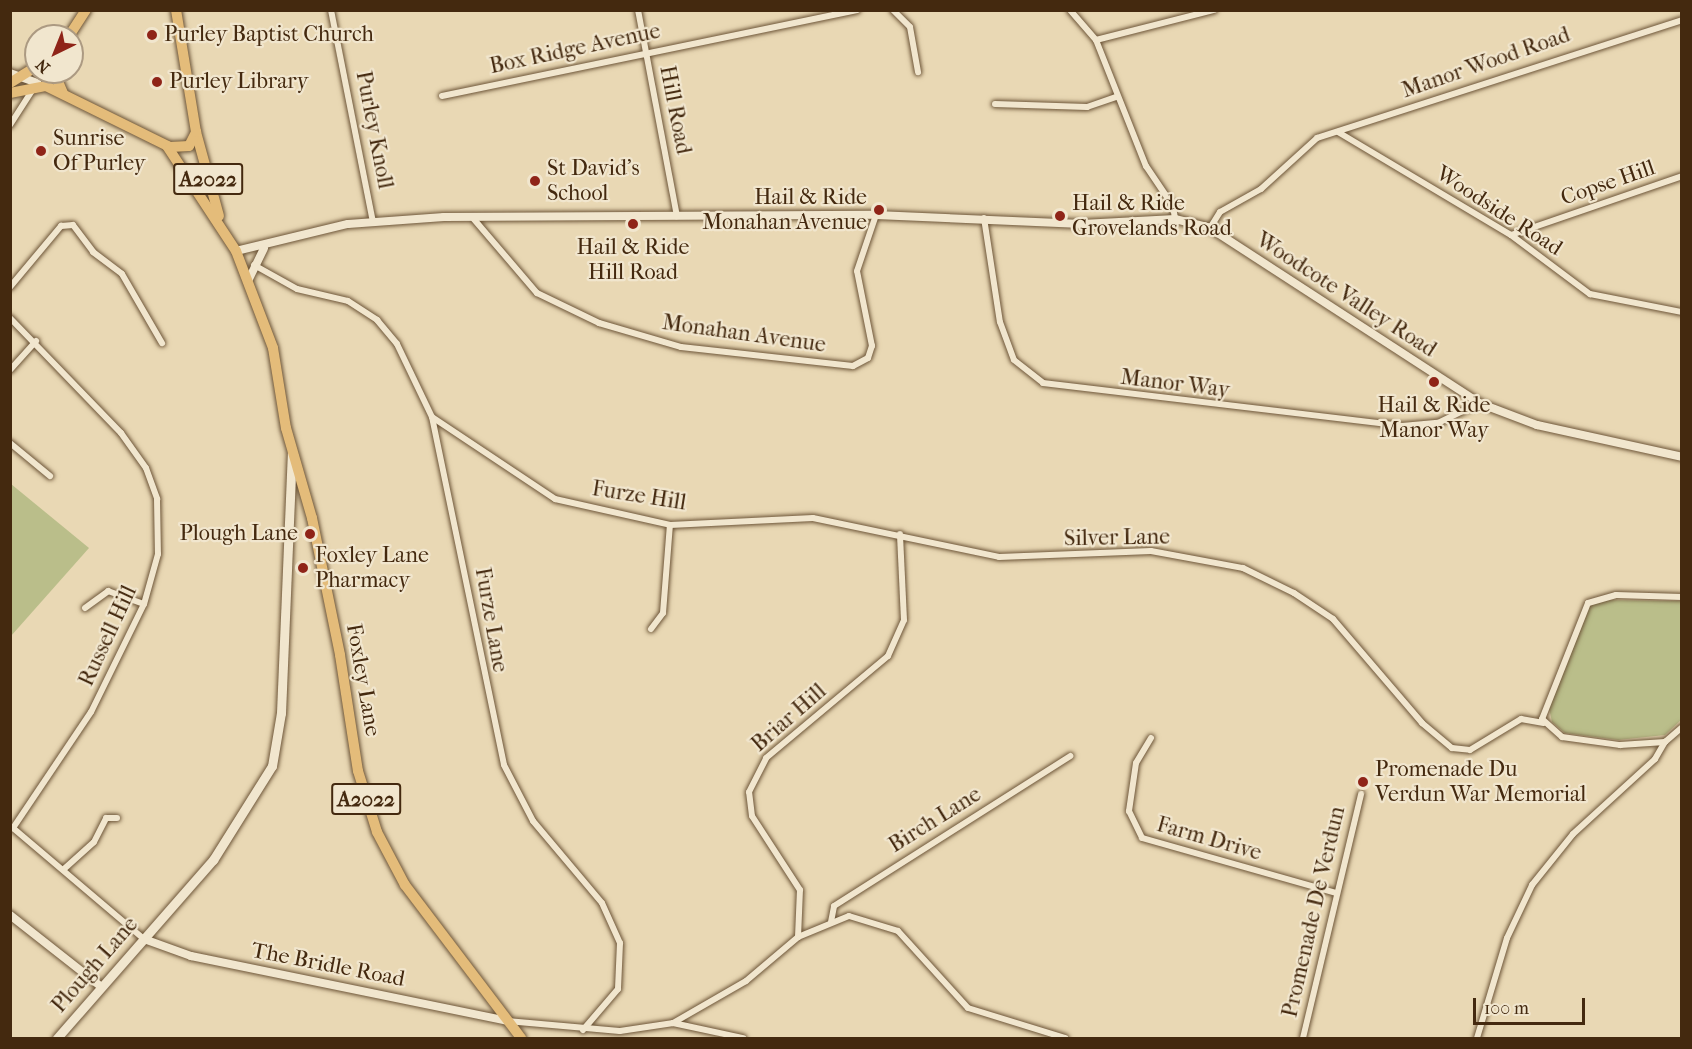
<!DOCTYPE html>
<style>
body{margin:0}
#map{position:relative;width:1692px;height:1049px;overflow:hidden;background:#e9d8b4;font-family:"IM FELL French Canon",serif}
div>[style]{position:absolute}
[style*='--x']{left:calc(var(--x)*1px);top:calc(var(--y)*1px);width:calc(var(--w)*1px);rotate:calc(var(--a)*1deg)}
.green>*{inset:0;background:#babe8a}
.roads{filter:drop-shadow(0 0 2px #6d5538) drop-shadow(0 0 2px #6d5538)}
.minor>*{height:6px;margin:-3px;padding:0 3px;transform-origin:3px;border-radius:3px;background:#f1e6ce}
.tertiary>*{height:8px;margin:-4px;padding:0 4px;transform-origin:4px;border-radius:4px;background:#f1e6ce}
.secondary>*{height:9px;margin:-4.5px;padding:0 4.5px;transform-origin:4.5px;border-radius:4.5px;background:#f1e6ce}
.primary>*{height:10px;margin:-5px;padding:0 5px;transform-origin:5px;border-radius:5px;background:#e4bc7a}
.trunk>*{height:10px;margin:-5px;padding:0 5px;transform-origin:5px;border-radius:5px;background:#e4bc7a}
.dots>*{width:16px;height:16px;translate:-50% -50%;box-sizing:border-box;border:3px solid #f1e6ce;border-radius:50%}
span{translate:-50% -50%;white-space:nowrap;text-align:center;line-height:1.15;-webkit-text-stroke:4.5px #f1e6ce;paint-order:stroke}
.shield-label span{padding:2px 4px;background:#f1e6ce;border:2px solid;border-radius:4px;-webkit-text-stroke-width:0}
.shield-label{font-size:21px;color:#44290f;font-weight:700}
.poi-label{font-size:22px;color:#44290f}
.left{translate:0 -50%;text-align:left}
.right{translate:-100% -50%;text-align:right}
.street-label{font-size:22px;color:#44290f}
.frame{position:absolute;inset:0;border:12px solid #44290f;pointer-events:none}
.north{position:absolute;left:24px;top:24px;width:60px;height:60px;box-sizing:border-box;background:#f1e6ce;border:2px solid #ac9a82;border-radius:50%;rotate:223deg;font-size:16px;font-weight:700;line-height:24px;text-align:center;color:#44290f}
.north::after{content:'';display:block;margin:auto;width:21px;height:27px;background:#8f2418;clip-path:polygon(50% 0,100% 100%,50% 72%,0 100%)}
.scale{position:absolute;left:1473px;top:998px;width:112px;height:27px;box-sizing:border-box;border:3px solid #44290f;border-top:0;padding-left:8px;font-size:18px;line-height:21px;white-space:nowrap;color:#44290f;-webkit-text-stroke:4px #f1e6ce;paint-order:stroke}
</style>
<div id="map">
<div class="green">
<div style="clip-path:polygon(11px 484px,89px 548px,11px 636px,10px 484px)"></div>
<div style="clip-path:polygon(1603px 600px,1681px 601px,1681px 720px,1665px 735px,1618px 740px,1565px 733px,1552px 722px,1549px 708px,1590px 606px)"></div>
</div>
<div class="roads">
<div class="minor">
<div style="--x:331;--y:10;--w:216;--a:78.8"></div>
<div style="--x:638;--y:10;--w:210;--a:79.3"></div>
<div style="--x:893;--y:10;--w:24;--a:45"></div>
<div style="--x:910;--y:27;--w:46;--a:79.9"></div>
<div style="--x:1070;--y:10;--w:40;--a:49"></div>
<div style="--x:1096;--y:40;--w:136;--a:68.4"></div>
<div style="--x:1146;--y:166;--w:48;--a:56"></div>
<div style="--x:1173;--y:206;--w:13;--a:81"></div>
<div style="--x:1096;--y:40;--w:122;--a:-14.3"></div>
<div style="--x:442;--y:96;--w:424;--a:-11.7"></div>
<div style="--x:995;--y:104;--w:92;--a:1.9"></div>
<div style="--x:1087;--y:107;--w:31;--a:-19"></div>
<div style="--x:10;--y:125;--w:43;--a:-57.4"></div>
<div style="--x:1338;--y:132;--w:201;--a:30.8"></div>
<div style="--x:1511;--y:235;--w:99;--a:36.8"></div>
<div style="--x:1590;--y:294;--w:94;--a:11.1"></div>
<div style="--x:472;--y:217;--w:100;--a:49.5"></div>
<div style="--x:537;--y:293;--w:69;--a:25.8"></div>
<div style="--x:599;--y:323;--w:85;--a:16.3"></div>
<div style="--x:681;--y:347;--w:173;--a:6.3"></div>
<div style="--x:853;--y:366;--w:17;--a:-28"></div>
<div style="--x:868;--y:358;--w:13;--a:-72"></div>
<div style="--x:872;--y:346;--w:76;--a:-101.3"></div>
<div style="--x:857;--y:271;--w:59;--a:-71.3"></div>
<div style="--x:984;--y:218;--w:105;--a:81.3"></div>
<div style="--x:1000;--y:322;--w:40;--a:69.8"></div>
<div style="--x:1014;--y:360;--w:37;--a:38"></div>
<div style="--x:1043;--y:383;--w:362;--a:6.8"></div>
<div style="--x:1402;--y:426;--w:36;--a:-5"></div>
<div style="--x:1438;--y:423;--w:46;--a:-26"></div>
<div style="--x:1210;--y:228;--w:19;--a:-58"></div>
<div style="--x:1220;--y:212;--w:47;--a:-29.3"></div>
<div style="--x:1261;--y:189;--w:76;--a:-42.3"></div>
<div style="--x:1317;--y:138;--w:384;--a:-17.9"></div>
<div style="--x:1511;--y:235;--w:181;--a:-19"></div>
<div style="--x:254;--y:265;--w:49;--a:29.2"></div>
<div style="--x:297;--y:289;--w:52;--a:13.2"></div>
<div style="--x:348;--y:301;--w:35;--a:33"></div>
<div style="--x:377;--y:320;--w:31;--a:50"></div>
<div style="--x:397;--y:344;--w:81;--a:64.4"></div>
<div style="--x:432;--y:417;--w:355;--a:78.3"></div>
<div style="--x:504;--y:765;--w:63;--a:62.6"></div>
<div style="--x:533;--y:821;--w:107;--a:49.9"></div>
<div style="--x:602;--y:903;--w:44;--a:65.8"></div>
<div style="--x:620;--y:943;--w:46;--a:92.5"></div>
<div style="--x:618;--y:989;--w:54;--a:130.5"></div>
<div style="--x:10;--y:287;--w:80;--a:-50.1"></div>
<div style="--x:61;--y:226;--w:12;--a:-5"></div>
<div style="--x:73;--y:225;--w:34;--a:53"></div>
<div style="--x:93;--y:252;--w:36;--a:37"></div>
<div style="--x:122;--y:274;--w:80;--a:59.9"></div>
<div style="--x:10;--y:318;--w:160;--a:46"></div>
<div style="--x:121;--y:433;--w:43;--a:54.5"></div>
<div style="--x:146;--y:468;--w:33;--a:70"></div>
<div style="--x:157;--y:499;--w:55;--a:89"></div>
<div style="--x:158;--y:554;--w:52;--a:105.6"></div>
<div style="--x:144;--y:604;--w:120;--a:116.1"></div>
<div style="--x:91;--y:712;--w:140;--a:123.9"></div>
<div style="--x:13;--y:828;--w:172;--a:40.3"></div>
<div style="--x:10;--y:370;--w:39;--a:-48"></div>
<div style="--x:432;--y:417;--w:148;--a:33.7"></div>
<div style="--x:555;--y:499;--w:118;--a:12.7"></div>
<div style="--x:670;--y:525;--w:143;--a:-2.8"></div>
<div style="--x:813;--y:518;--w:190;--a:11.8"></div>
<div style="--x:999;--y:557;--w:152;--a:-2.3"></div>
<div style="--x:1151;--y:551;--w:94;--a:10.5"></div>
<div style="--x:1243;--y:568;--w:57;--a:26.1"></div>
<div style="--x:1294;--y:593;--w:47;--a:33.7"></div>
<div style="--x:1333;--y:619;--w:137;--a:49.4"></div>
<div style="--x:1422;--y:723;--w:39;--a:40"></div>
<div style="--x:1452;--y:748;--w:18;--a:6"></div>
<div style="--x:1470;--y:750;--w:60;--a:-31.3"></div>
<div style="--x:1521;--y:719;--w:23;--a:10"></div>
<div style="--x:10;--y:443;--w:52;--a:39.5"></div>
<div style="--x:1682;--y:597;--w:66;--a:-178.3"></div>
<div style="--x:1616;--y:595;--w:29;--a:164"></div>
<div style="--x:1588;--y:603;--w:125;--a:111.6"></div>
<div style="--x:1542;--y:719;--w:27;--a:42"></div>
<div style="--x:1562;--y:737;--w:59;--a:7.9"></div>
<div style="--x:1620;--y:745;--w:45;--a:-3.8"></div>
<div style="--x:1665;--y:742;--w:23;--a:-41"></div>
<div style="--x:85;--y:608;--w:29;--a:-36"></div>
<div style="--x:108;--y:591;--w:38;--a:20"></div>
<div style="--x:651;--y:629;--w:20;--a:-53"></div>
<div style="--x:663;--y:613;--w:88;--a:-85.5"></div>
<div style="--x:1151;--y:738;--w:29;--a:121"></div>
<div style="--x:1136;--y:763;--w:49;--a:98.3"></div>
<div style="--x:1129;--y:811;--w:30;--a:64"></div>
<div style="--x:1142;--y:838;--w:202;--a:15.8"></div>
<div style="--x:64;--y:869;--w:40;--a:-42"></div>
<div style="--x:94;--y:842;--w:27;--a:-63"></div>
<div style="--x:106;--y:818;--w:11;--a:0"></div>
<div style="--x:831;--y:922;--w:16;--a:-79"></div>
<div style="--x:834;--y:906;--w:280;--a:-32.4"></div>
<div style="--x:798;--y:937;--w:47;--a:-87.6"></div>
<div style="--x:800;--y:890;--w:88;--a:-123"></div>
<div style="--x:752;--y:816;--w:24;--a:-97"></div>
<div style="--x:749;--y:792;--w:38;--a:-63"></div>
<div style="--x:766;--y:758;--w:159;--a:-39.9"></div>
<div style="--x:888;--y:656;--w:39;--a:-66"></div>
<div style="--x:904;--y:620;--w:86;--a:-92.7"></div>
<div style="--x:507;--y:1021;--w:113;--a:5.1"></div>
<div style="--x:620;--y:1031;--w:54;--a:-8.6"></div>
<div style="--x:673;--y:1023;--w:84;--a:-29.9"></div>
<div style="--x:746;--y:981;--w:68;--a:-40.2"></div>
<div style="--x:798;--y:937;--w:55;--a:-22.4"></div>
<div style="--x:849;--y:916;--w:51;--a:17"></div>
<div style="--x:898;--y:931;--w:104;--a:47.7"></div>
<div style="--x:968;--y:1008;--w:102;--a:17.2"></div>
<div style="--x:673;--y:1023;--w:72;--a:12.1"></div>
<div style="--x:1303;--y:1038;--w:251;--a:-76.6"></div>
<div style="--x:1477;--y:1038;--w:104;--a:-73.3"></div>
<div style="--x:1507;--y:938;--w:59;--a:-64.7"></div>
<div style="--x:1532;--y:885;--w:65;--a:-51.2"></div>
<div style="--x:1573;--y:834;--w:111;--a:-42.4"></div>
<div style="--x:1655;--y:759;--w:20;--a:-60"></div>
</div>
<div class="tertiary">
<div style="--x:10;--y:73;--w:29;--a:20"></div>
<div style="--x:236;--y:251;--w:115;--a:-13.6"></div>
<div style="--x:348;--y:224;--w:96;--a:-4.2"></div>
<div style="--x:444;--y:217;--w:432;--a:-0.3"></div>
<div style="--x:876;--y:215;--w:206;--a:2.5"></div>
<div style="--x:1082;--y:224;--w:93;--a:-3.1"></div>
<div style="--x:1175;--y:219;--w:36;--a:14"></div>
<div style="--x:1210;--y:228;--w:321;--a:33"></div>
<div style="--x:1479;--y:403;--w:62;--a:20.8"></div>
<div style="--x:1537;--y:425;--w:148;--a:12.4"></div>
<div style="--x:249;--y:279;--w:34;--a:-64"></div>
<div style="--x:10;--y:915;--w:113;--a:38.2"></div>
<div style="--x:144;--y:939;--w:50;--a:19.9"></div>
<div style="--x:191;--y:956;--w:323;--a:11.6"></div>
</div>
<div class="secondary">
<div style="--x:57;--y:1038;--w:237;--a:-48.8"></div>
<div style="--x:213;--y:860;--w:111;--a:-57.9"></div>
<div style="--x:272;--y:766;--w:54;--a:-80.4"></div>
<div style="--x:281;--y:713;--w:262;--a:-87.6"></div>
</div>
<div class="primary">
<div style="--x:196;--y:132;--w:87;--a:74.7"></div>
<div style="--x:167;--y:146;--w:126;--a:56.7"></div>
<div style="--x:236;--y:251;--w:104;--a:69.1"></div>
<div style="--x:273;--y:348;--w:81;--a:80.8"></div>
<div style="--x:286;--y:428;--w:94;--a:73.9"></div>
<div style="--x:312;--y:518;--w:140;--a:78.4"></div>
<div style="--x:340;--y:655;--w:117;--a:81.2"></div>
<div style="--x:358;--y:771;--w:64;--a:72.7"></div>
<div style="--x:377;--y:832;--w:60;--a:62.2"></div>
<div style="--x:405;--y:885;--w:192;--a:52.8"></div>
</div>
<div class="trunk">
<div style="--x:69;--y:36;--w:31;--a:-57"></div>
<div style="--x:54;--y:72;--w:23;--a:67"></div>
<div style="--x:10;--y:83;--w:31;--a:-32"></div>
<div style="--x:10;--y:93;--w:37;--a:-11"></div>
<div style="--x:46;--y:86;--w:138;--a:26.2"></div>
<div style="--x:170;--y:147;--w:19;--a:-3"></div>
<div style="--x:189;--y:146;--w:16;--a:-63"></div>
<div style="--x:196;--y:132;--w:124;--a:-99.3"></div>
</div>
</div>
<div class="dots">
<div style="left:152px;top:35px;background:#8f2418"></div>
<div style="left:157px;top:82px;background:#8f2418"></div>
<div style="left:41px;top:151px;background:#8f2418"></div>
<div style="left:535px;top:181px;background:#8f2418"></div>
<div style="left:879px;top:210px;background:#8f2418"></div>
<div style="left:1060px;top:216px;background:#8f2418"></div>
<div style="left:633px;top:224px;background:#8f2418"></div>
<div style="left:1434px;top:382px;background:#8f2418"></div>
<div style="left:310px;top:534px;background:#8f2418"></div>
<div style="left:303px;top:568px;background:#8f2418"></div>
<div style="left:1363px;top:782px;background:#8f2418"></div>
</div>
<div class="shield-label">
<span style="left:208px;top:179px">A2022</span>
<span style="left:366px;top:799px">A2022</span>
</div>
<div class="poi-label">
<span class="left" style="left:164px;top:35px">Purley Baptist Church</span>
<span class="left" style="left:169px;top:82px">Purley Library</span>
<span class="left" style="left:53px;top:151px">Sunrise<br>Of Purley</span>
<span class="left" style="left:547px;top:181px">St David's<br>School</span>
<span class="right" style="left:867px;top:210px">Hail &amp; Ride<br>Monahan Avenue</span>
<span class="left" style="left:1072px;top:216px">Hail &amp; Ride<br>Grovelands Road</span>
<span style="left:633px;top:260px">Hail &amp; Ride<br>Hill Road</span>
<span style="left:1434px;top:418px">Hail &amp; Ride<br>Manor Way</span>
<span class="right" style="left:298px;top:534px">Plough Lane</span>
<span class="left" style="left:315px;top:568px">Foxley Lane<br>Pharmacy</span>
<span class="left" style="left:1375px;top:782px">Promenade Du<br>Verdun War Memorial</span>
</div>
<div class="street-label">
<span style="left:575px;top:49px;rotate:-12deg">Box Ridge Avenue</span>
<span style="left:1486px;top:63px;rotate:-19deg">Manor Wood Road</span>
<span style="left:675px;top:110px;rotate:79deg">Hill Road</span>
<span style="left:374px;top:130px;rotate:79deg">Purley Knoll</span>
<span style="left:1608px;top:183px;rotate:-19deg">Copse Hill</span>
<span style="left:1499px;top:211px;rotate:33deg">Woodside Road</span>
<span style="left:1346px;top:295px;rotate:33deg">Woodcote Valley Road</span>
<span style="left:744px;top:334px;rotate:8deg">Monahan Avenue</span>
<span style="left:1175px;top:384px;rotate:7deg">Manor Way</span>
<span style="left:639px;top:496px;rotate:9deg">Furze Hill</span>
<span style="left:1117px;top:538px;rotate:-1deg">Silver Lane</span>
<span style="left:491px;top:620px;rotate:80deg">Furze Lane</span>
<span style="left:108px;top:636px;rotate:-65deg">Russell Hill</span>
<span style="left:363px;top:680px;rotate:80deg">Foxley Lane</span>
<span style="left:789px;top:718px;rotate:-41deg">Briar Hill</span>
<span style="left:935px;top:820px;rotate:-32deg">Birch Lane</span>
<span style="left:1209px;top:839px;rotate:16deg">Farm Drive</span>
<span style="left:1314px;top:912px;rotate:-77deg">Promenade De Verdun</span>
<span style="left:95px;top:965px;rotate:-49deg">Plough Lane</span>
<span style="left:328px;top:965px;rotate:11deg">The Bridle Road</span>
</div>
<div class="frame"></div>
<div class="north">N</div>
<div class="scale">100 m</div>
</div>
